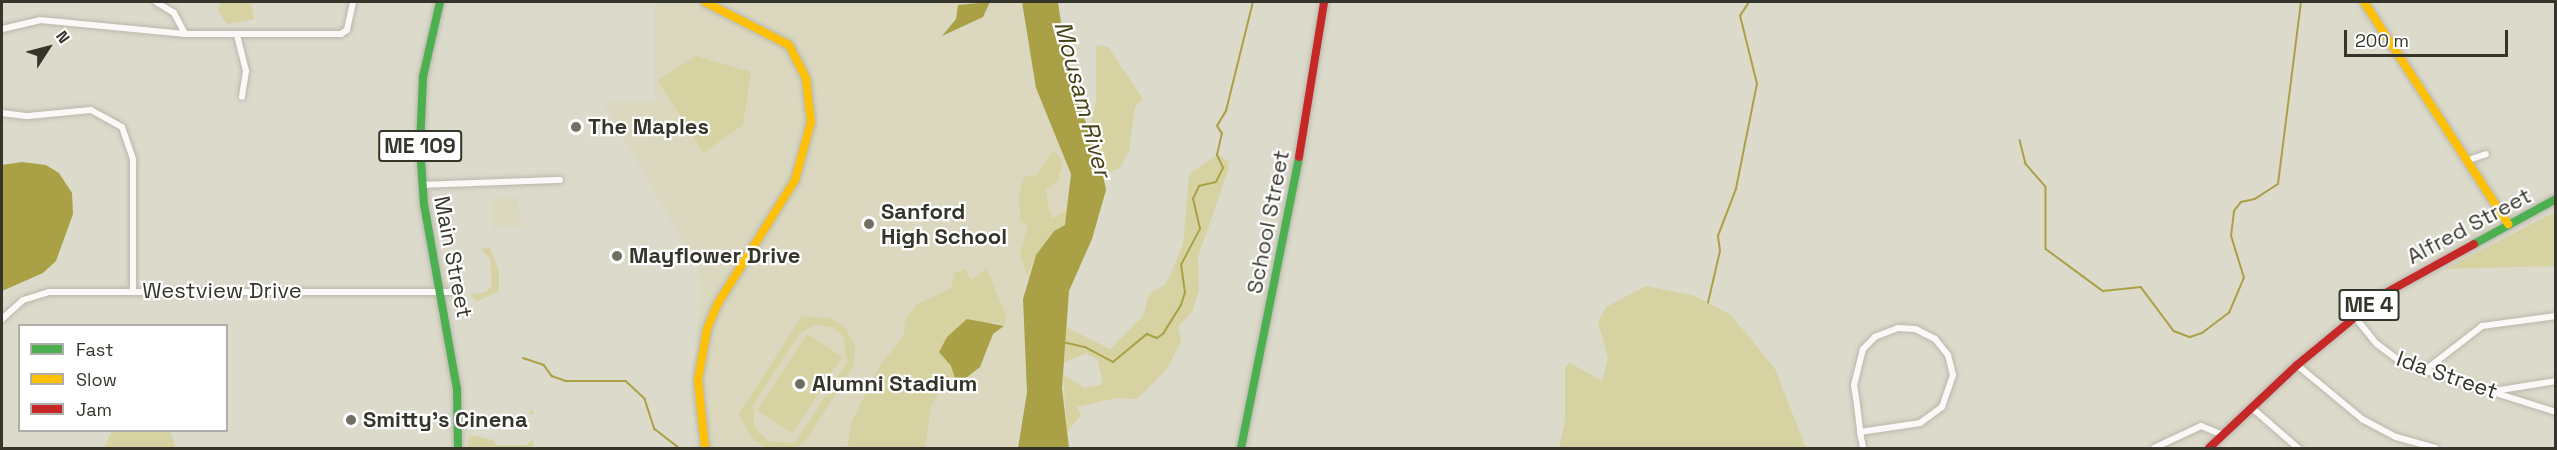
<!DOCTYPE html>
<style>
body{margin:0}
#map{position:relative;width:2557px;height:450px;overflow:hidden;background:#dcdacb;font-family:"Space Grotesk",sans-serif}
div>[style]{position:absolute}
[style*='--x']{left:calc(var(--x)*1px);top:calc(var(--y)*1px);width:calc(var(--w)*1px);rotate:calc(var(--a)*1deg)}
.built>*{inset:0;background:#dbd8bf}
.green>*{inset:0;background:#d7d2a1;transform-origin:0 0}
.water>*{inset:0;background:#aaa147}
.stream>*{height:1.5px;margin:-0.75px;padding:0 0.75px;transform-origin:0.75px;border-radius:0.75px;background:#aaa147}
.roads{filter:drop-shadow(0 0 2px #b9b8ac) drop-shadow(0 0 2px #b9b8ac)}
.street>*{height:6px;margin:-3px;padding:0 3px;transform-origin:3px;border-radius:3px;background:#faf9f7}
.fast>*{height:8px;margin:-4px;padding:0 4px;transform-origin:4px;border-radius:4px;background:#4caf50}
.slow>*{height:8px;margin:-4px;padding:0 4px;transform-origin:4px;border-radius:4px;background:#ffc107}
.jam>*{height:8px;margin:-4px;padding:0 4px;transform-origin:4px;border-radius:4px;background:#c62828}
.dots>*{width:16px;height:16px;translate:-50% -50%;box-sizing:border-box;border:3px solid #fff;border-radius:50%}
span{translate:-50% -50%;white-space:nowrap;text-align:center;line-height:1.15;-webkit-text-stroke:4.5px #fff;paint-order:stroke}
.shield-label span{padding:2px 4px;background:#fff;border:2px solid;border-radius:4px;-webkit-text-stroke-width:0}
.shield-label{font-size:21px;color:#36352b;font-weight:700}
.poi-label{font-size:22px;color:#36352b;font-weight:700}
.left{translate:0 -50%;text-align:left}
.street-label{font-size:22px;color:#36352b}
.water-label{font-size:24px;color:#454015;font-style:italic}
.frame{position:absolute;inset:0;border:3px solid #36352b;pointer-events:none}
.legend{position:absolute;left:18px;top:324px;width:210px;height:108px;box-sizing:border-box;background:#fff;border:2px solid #afaeaa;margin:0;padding:8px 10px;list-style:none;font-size:18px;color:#36352b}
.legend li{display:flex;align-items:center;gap:12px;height:30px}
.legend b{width:30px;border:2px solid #afaeaa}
.north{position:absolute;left:18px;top:18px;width:60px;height:60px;-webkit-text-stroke:4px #fff;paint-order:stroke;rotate:54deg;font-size:16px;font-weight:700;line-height:24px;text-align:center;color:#36352b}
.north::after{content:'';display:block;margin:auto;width:21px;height:27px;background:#36352b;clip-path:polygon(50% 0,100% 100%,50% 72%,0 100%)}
.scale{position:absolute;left:2344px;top:30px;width:164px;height:27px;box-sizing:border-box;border:3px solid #36352b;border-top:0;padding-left:8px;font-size:18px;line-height:21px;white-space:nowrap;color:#36352b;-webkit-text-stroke:4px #fff;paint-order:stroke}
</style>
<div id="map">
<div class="built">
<div style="clip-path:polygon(654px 2px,1021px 2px,1040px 100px,1066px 152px,1070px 206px,1067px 221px,1024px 284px,1027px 388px,1016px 448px,700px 448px,690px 397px,701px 292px,698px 268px,603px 102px,654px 101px)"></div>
<div style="clip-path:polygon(492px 197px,517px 197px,522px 227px,492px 228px)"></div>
</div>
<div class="green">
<div style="clip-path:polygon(221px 2px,251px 2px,254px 19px,227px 24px,218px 10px)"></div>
<div style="clip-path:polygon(1096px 45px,1108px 47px,1143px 99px,1135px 107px,1129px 151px,1120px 168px,1104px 174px,1085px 125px,1091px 123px,1096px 102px)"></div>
<div style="clip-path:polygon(696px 56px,751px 72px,743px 125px,703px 153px,658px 80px)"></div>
<div style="clip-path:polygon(1054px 150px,1063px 163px,1057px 182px,1046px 190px,1049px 211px,1052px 219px,1071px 207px,1065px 225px,1054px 231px,1036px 255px,1027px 275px,1020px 253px,1028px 226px,1020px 221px,1019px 194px,1024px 177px,1036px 175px)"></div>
<div style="clip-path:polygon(1217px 155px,1229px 161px,1228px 170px,1198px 257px,1199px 290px,1192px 312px,1178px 327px,1181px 341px,1167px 369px,1137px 399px,1117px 398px,1077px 407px,1081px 415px,1067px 432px,1063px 374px,1084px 388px,1101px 385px,1102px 378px,1098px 360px,1086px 353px,1064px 363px,1066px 327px,1110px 349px,1143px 316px,1149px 294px,1166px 284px,1183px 245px,1189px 174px)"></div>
<div style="clip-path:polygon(2555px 212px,2555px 266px,2445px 269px)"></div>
<div style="clip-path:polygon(490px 248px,499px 272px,499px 291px,476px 302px,471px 294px,486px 292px,492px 285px,490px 258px,480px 249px)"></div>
<div style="clip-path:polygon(965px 269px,971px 280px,987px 269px,1006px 316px,1004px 326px,995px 321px,939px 352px,951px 366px,957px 385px,940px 391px,931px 407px,925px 448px,847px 448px,852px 421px,879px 367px,904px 335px,905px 320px,916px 305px,951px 288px,954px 273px)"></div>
<div style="clip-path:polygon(1646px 286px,1695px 296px,1731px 315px,1775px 369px,1806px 448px,1559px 448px,1565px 422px,1565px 367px,1570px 363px,1602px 381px,1608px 358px,1598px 322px,1606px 307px)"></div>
<div style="clip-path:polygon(evenodd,802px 316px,829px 318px,844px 326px,855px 345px,854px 365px,804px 443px,795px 448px,766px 448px,752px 438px,739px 414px,802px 316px,816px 324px,833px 328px,843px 336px,847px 362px,795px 443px,768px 441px,754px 427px,753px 405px,799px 334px,816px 324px)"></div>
<div style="left:807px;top:334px;width:42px;height:91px;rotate:33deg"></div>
<div style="clip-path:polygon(533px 409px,533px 447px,467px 448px,469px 437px,475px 436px,493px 440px,496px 445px,527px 445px,533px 439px,533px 414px,528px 414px)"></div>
<div style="clip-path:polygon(112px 431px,170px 431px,176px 448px,104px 448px)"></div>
</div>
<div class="water">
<div style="clip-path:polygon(990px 2px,983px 17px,942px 36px,956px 19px,958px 5px)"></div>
<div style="clip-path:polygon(1022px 2px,1058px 2px,1069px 79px,1100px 159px,1106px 190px,1092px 239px,1069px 291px,1062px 388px,1069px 448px,1018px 448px,1027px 392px,1023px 299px,1036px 255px,1054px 231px,1065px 225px,1071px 174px,1036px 88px)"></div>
<div style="clip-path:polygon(22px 162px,46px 165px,59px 173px,72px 193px,73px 214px,56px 261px,43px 273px,2px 291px,2px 165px)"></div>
<div style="clip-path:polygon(967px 319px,1004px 326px,993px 334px,980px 367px,957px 385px,951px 366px,939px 352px,947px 337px)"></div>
</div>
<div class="stream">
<div style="--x:2020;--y:140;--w:25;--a:76"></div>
<div style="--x:2026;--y:164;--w:30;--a:49"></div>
<div style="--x:2046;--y:187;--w:62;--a:90"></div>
<div style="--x:2046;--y:249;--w:71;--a:36.4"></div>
<div style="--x:2103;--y:291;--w:38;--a:-6"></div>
<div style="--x:2141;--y:287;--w:55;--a:53.1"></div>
<div style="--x:2174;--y:331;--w:17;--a:21"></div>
<div style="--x:2190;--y:337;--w:13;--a:-18"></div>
<div style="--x:2202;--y:333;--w:34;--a:-37"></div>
<div style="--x:2229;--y:313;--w:38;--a:-67"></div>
<div style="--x:2244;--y:278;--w:44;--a:-107.2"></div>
<div style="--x:2231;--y:236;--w:25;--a:-83"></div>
<div style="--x:2234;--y:211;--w:11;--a:-52"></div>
<div style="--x:2241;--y:202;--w:14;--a:-12"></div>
<div style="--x:2255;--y:199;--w:27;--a:-33"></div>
<div style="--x:2278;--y:184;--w:183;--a:-82.8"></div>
<div style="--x:1708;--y:303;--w:53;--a:-77"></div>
<div style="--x:1720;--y:251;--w:15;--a:-98"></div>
<div style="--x:1718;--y:236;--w:50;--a:-69"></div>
<div style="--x:1736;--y:189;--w:107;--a:-78.7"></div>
<div style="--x:1757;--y:84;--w:70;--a:-104"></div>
<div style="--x:1740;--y:16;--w:17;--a:-57"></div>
<div style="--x:1063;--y:342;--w:23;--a:13"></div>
<div style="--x:1085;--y:347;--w:32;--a:28"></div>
<div style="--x:1113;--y:362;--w:44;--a:-39.5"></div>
<div style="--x:1147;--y:334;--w:11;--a:22"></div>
<div style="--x:1157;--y:338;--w:7;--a:-34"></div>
<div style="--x:1163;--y:334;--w:34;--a:-58"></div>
<div style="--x:1181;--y:305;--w:13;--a:-72"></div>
<div style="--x:1185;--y:293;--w:28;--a:-98"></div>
<div style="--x:1181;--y:265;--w:41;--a:-62.2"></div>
<div style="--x:1200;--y:229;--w:31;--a:-103"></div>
<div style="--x:1193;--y:199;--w:14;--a:-65"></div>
<div style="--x:1199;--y:186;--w:17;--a:-13"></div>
<div style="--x:1216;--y:182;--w:16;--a:-63"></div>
<div style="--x:1223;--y:168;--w:14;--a:-115"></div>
<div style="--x:1217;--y:155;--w:22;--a:-77"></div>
<div style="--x:1222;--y:134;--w:9;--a:-122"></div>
<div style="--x:1217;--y:126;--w:17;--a:-59"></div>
<div style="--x:1226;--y:111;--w:112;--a:-76.1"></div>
<div style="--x:523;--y:358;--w:22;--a:18"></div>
<div style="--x:544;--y:365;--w:14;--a:54"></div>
<div style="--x:552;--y:376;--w:15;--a:20"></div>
<div style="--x:566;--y:381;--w:60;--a:0"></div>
<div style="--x:626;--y:381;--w:26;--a:43"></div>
<div style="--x:645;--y:399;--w:32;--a:72"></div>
<div style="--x:655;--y:429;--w:31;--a:38"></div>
</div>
<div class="roads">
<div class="street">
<div style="--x:156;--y:2;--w:21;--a:31"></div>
<div style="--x:174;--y:13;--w:24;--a:62"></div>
<div style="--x:2;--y:29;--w:39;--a:-13"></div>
<div style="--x:40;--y:20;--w:146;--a:5.5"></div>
<div style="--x:185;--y:34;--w:156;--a:0"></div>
<div style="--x:341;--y:34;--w:7;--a:-34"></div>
<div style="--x:347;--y:30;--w:29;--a:-78"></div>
<div style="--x:237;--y:35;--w:37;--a:76"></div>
<div style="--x:246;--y:71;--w:26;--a:99"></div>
<div style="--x:2;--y:113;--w:26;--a:7"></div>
<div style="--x:28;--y:116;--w:63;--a:-5.4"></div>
<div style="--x:91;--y:110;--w:35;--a:29"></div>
<div style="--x:122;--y:127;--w:34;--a:71"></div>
<div style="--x:133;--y:159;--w:133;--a:90"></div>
<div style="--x:2466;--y:161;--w:21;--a:-19"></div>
<div style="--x:422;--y:185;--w:138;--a:-2.1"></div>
<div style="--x:2354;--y:316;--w:36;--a:51"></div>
<div style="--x:2377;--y:344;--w:34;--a:37"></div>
<div style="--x:2404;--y:364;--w:159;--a:17.5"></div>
<div style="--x:2;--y:319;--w:28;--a:-42"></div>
<div style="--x:23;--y:300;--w:27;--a:-17"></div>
<div style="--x:49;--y:292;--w:402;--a:0"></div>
<div style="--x:2297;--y:365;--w:85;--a:39.7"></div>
<div style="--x:2362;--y:419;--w:38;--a:28"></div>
<div style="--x:2396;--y:437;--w:41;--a:15.4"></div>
<div style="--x:2424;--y:371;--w:73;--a:-37.8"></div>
<div style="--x:2482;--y:326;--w:75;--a:-7.7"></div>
<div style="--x:2494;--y:391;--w:63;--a:-9.2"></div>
<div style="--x:2252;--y:408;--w:61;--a:41"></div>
<div style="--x:1860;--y:432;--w:61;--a:-8.5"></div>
<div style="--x:1920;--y:423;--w:27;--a:-36"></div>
<div style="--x:1942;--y:407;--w:34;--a:-71"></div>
<div style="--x:1953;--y:375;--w:21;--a:-104"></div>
<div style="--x:1948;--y:355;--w:21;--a:-129"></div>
<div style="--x:1935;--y:339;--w:22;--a:-153"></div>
<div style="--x:1915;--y:329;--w:17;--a:-177"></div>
<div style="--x:1898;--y:328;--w:25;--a:159"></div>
<div style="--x:1875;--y:337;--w:17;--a:135"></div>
<div style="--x:1863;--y:349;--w:37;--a:104"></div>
<div style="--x:1854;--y:385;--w:12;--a:81"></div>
<div style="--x:1856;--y:397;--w:35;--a:83"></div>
<div style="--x:1860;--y:432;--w:16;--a:79"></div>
<div style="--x:2154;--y:448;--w:52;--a:-25.1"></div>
<div style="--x:2201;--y:426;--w:24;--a:22"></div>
</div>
<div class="fast">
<div style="--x:440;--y:2;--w:77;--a:102.8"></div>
<div style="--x:423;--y:77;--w:69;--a:92.5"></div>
<div style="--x:420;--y:146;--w:58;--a:86.1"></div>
<div style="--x:424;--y:204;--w:188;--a:79.9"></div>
<div style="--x:457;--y:389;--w:59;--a:89"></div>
<div style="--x:2474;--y:244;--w:94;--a:-28.8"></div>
<div style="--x:1241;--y:448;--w:297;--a:-78.7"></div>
</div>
<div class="slow">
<div style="--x:705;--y:2;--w:94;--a:27.1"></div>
<div style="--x:789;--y:45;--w:38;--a:63"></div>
<div style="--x:806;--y:79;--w:43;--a:83.4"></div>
<div style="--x:811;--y:122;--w:60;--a:105.4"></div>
<div style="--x:795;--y:180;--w:145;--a:122"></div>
<div style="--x:718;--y:303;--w:28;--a:113"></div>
<div style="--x:707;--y:329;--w:52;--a:100"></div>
<div style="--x:698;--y:380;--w:68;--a:84.1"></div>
<div style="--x:2364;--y:2;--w:265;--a:57"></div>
</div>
<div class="jam">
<div style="--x:1299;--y:157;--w:157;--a:-80.8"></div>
<div style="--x:2209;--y:448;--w:121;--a:-43.3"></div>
<div style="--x:2297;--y:365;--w:110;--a:-39.5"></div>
<div style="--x:2382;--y:295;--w:105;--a:-29"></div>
</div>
</div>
<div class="dots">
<div style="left:576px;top:127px;background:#706f63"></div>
<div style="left:869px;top:224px;background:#706f63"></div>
<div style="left:617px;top:256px;background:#706f63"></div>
<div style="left:800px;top:384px;background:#706f63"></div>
<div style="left:351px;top:420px;background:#706f63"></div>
</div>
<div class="shield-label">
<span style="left:420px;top:146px">ME 109</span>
<span style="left:2369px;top:305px">ME 4</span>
</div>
<div class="poi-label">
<span class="left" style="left:588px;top:127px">The Maples</span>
<span class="left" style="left:881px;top:224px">Sanford<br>High School</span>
<span class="left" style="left:629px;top:256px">Mayflower Drive</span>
<span class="left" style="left:812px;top:384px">Alumni Stadium</span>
<span class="left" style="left:363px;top:420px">Smitty's Cinena</span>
</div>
<div class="street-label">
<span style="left:1268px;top:222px;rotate:-79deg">School Street</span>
<span style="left:2469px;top:226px;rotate:-28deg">Alfred Street</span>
<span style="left:453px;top:257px;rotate:79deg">Main Street</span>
<span style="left:222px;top:291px">Westview Drive</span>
<span style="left:2447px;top:375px;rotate:19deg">Ida Street</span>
</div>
<div class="water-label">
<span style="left:1083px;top:99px;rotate:75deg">Mousam River</span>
</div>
<div class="frame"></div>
<ul class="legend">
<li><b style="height:8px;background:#4caf50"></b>Fast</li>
<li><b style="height:8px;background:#ffc107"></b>Slow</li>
<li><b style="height:8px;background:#c62828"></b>Jam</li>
</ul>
<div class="north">N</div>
<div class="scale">200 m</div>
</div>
